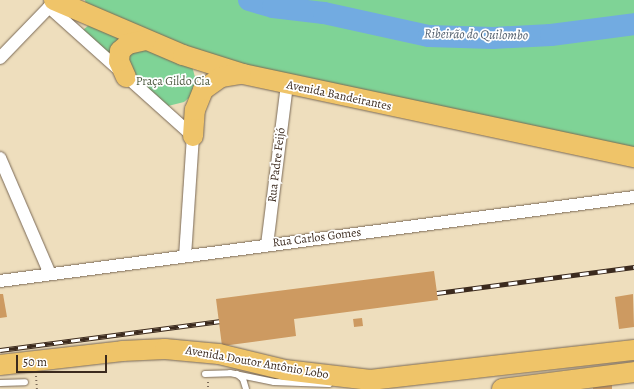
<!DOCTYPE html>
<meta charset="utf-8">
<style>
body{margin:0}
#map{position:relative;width:634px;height:389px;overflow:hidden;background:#eedebd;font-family:Alegreya,serif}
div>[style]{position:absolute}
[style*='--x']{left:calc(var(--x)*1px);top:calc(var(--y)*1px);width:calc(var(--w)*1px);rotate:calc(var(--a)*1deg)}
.green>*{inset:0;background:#7fd396}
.river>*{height:22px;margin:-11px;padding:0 11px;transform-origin:11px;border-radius:11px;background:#72abe1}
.building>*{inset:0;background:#cd9a61;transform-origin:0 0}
.path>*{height:2px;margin-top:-1px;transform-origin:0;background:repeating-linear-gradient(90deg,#7a6956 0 1px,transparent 0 4px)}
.roads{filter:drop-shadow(0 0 1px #7a6956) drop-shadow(0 0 1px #7a6956)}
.service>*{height:6px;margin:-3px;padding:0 3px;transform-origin:3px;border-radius:3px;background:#fff}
.minor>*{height:12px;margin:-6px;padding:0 6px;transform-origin:6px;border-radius:6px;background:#fff}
.primary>*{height:20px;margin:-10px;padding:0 10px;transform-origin:10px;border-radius:10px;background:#efc469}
.rail>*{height:4.5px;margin-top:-2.25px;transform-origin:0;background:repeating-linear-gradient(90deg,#fff 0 9px,#3b2a1e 0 18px);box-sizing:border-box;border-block:1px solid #3b2a1e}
span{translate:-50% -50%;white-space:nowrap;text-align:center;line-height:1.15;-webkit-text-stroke:3.5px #fff;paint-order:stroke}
.park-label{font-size:12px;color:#4f5d42}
.street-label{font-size:12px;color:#3b2a1e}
.water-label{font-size:13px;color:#515e6c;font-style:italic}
.scale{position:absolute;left:16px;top:355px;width:91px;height:18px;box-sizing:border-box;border:2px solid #3b2a1e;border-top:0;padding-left:5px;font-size:12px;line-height:14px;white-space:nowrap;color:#3b2a1e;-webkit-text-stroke:3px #fff;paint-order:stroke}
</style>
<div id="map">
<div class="green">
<div style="clip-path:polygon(85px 0,634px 0,634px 152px,281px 75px,173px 44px,86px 4px)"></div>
<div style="clip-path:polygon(89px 25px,192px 66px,196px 81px,190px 97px,184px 102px,168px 106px,83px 30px)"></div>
</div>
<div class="river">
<div style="--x:249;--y:0;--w:25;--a:16"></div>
<div style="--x:273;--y:7;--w:51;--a:6.7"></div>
<div style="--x:324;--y:13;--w:107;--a:12.4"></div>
<div style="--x:429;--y:36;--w:64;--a:1.8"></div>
<div style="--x:493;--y:38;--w:58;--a:-3"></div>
<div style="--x:551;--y:35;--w:84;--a:-7.5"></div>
</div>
<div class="building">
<div style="clip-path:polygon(434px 271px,438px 300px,294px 319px,296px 336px,222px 346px,216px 299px)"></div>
<div style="clip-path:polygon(0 294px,3px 294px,7px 317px,0 318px)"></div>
<div style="clip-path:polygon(633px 294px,634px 327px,619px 329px,615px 297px)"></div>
<div style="left:362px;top:318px;width:8px;height:9px;rotate:83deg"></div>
<div style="clip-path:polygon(612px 383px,612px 389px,593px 389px,593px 385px)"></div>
</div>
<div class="path">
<div style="--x:36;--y:376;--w:13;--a:86"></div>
<div style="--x:208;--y:382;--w:7;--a:90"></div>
</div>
<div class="roads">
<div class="service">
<div style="--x:205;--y:374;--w:25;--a:-2"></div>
<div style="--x:230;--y:373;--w:45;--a:11.6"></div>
<div style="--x:274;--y:382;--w:55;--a:2.1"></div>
<div style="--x:237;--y:374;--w:8;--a:40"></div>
<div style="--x:243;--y:379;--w:10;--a:73"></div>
<div style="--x:0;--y:383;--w:25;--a:-2"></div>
</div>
<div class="minor">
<div style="--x:49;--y:7;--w:193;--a:41.9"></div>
<div style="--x:193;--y:136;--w:120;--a:93.8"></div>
<div style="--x:0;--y:58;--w:78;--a:-46"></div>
<div style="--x:0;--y:158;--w:126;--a:66.7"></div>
<div style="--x:267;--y:245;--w:161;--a:-82.9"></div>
<div style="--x:0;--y:281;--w:640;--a:-7.55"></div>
</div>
<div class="primary">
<div style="--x:54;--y:0;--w:140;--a:23.1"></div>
<div style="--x:183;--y:55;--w:63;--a:17.6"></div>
<div style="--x:243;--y:74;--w:400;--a:12"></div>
<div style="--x:126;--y:77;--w:17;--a:-114"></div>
<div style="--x:119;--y:61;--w:10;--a:-84"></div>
<div style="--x:120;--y:51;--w:11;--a:-41"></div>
<div style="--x:128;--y:44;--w:18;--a:-13"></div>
<div style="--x:193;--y:136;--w:26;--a:-86"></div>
<div style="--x:195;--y:110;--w:22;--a:-68"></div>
<div style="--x:203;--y:90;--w:22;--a:-36"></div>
<div style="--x:221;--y:77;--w:20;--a:-9"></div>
<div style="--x:0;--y:365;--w:123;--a:-6.5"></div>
<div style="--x:122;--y:351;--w:43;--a:-2.7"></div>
<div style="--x:165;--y:349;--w:54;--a:5.3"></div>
<div style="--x:219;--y:354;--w:68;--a:13.6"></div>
<div style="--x:285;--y:370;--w:86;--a:6.7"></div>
<div style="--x:370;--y:380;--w:266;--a:-6.5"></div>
<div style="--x:502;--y:389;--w:133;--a:-7.3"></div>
</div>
</div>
<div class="rail">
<div style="--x:437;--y:293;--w:199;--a:-7.5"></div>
<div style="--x:0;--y:350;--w:221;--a:-7.5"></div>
</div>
<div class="park-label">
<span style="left:173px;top:82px">Praça Gildo Cia</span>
</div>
<div class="street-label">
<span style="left:339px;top:96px;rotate:12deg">Avenida Bandeirantes</span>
<span style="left:277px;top:165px;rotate:-83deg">Rua Padre Feijó</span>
<span style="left:317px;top:238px;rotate:-7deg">Rua Carlos Gomes</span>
<span style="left:257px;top:363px;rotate:10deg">Avenida Doutor Antônio Lobo</span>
</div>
<div class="water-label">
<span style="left:476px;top:35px;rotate:1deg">Ribeirão do Quilombo</span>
</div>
<div class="scale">50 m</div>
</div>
